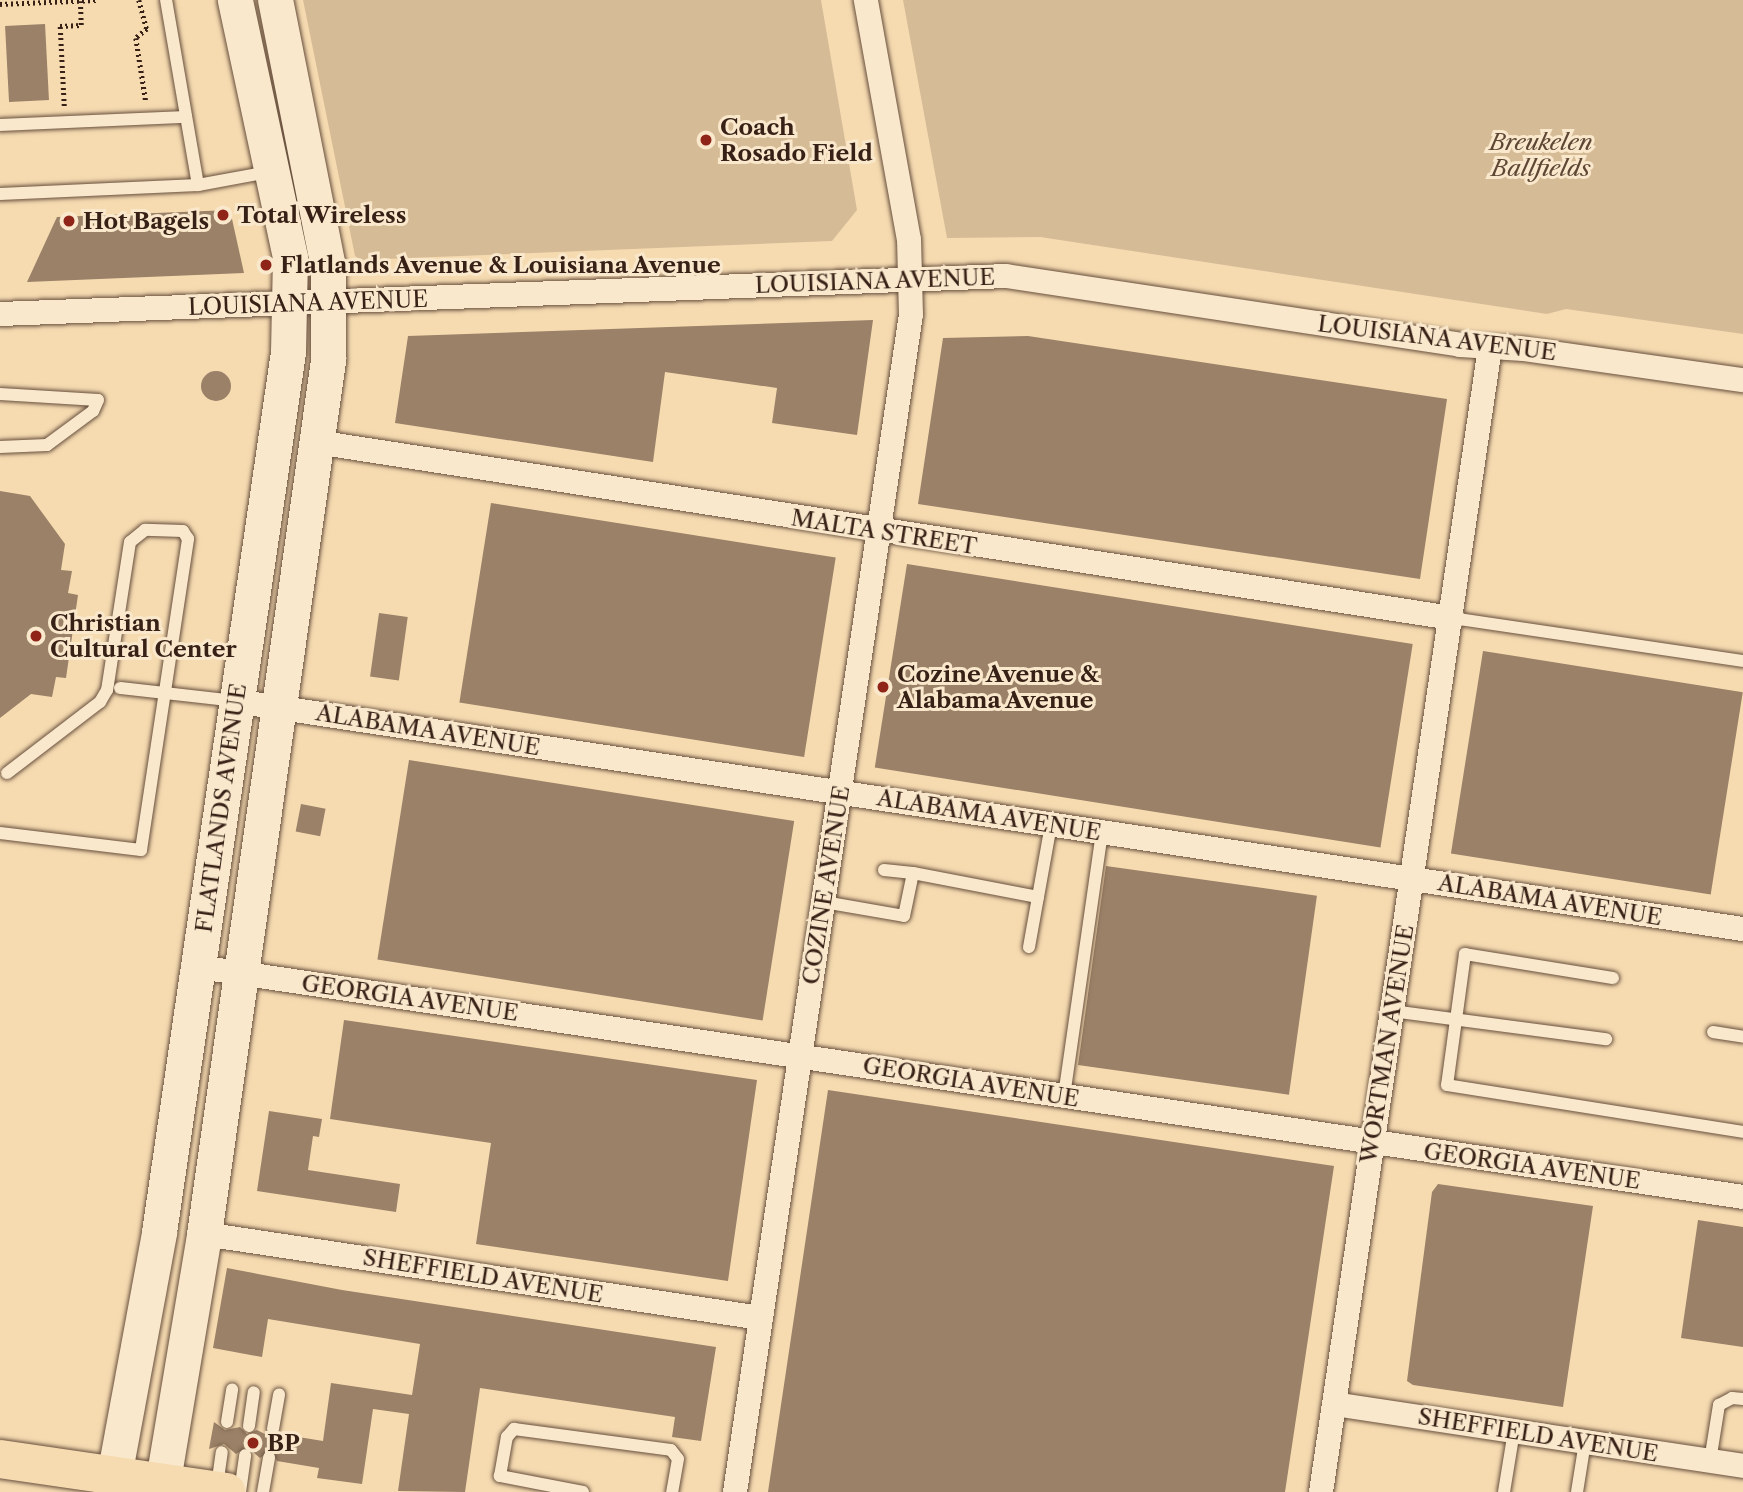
<!DOCTYPE html>
<style>
body{margin:0}
#map{position:relative;width:1743px;height:1492px;overflow:hidden;background:#f6dbb1;font-family:"Libre Caslon Text",serif}
div>[style]{position:absolute}
[style*='--x']{left:calc(var(--x)*1px);top:calc(var(--y)*1px);width:calc(var(--w)*1px);rotate:calc(var(--a)*1deg)}
.green>*{inset:0;background:#d6bb97}
.building>*{inset:0;background:#9a8167;transform-origin:0 0}
.round{border-radius:50%}
.path>*{height:4.5px;margin-top:-2.25px;transform-origin:0;background:repeating-linear-gradient(90deg,#372016 0 2px,transparent 0 5.5px)}
.roads{filter:drop-shadow(0 0 2px #674f3d) drop-shadow(0 0 2px #674f3d)}
.service>*{height:12px;margin:-6px;padding:0 6px;transform-origin:6px;border-radius:6px;background:#f9e8cc}
.minor>*{height:24px;margin:-12px;padding:0 12px;transform-origin:12px;border-radius:12px;background:#f9e8cc}
.secondary>*{height:35px;margin:-17.5px;padding:0 17.5px;transform-origin:17.5px;border-radius:17.5px;background:#f9e8cc}
.primary>*{height:38px;margin:-19px;padding:0 19px;transform-origin:19px;border-radius:19px;background:#f6dbb1}
.dots>*{width:19px;height:19px;translate:-50% -50%;box-sizing:border-box;border:4px solid #f9e8cc;border-radius:50%}
span{translate:-50% -50%;white-space:nowrap;text-align:center;line-height:1.15;-webkit-text-stroke:6px #f9e8cc;paint-order:stroke}
.poi-label{font-size:23px;color:#372016;font-weight:700}
.left{translate:0 -50%;text-align:left}
.park-label{font-size:23px;color:#5f4736;font-style:italic}
.street-label{font-size:23px;color:#372016}
</style>
<div id="map">
<div class="green">
<div style="clip-path:polygon(303px 0,821px 0,857px 210px,832px 241px,361px 260px,355px 256px)"></div>
<div style="clip-path:polygon(903px 0,1743px 0,1743px 334px,1566px 309px,1547px 314px,1040px 237px,947px 238px)"></div>
</div>
<div class="building">
<div style="left:45px;top:24px;width:76px;height:40px;rotate:87deg"></div>
<div style="clip-path:polygon(230px 210px,244px 273px,27px 282px,57px 217px)"></div>
<div style="clip-path:polygon(873px 320px,857px 435px,772px 423px,777px 388px,665px 372px,653px 462px,395px 423px,408px 336px)"></div>
<div style="clip-path:polygon(1028px 336px,1447px 399px,1420px 579px,918px 504px,943px 338px)"></div>
<div class="round" style="left:201px;top:371px;width:30px;height:30px"></div>
<div style="clip-path:polygon(0 491px,30px 496px,65px 544px,61px 570px,72px 571px,68px 593px,78px 595px,66px 678px,56px 677px,52px 697px,31px 694px,0 718px)"></div>
<div style="left:491px;top:503px;width:349px;height:202px;rotate:9deg"></div>
<div style="left:907px;top:564px;width:512px;height:206px;rotate:9deg"></div>
<div style="left:379px;top:613px;width:29px;height:64px;rotate:8deg"></div>
<div style="left:1483px;top:651px;width:263px;height:205px;rotate:9deg"></div>
<div style="left:409px;top:760px;width:390px;height:202px;rotate:9deg"></div>
<div style="left:301px;top:804px;width:25px;height:28px;rotate:11deg"></div>
<div style="left:1106px;top:866px;width:213px;height:201px;rotate:8deg"></div>
<div style="clip-path:polygon(344px 1020px,757px 1080px,728px 1281px,476px 1244px,491px 1143px,330px 1119px)"></div>
<div style="clip-path:polygon(828px 1090px,1334px 1166px,1285px 1492px,768px 1492px)"></div>
<div style="clip-path:polygon(269px 1111px,322px 1119px,319px 1137px,313px 1136px,308px 1170px,400px 1184px,396px 1212px,257px 1191px)"></div>
<div style="clip-path:polygon(1438px 1184px,1593px 1206px,1563px 1407px,1413px 1385px,1407px 1381px,1432px 1192px)"></div>
<div style="clip-path:polygon(1698px 1220px,1743px 1227px,1743px 1347px,1681px 1338px)"></div>
<div style="clip-path:polygon(227px 1268px,342px 1290px,716px 1347px,701px 1441px,672px 1437px,675px 1417px,480px 1388px,465px 1492px,398px 1491px,409px 1414px,373px 1409px,362px 1484px,317px 1478px,319px 1468px,277px 1461px,271px 1450px,260px 1458px,247px 1447px,236px 1454px,224px 1444px,209px 1449px,214px 1422px,225px 1430px,240px 1427px,247px 1434px,257px 1430px,271px 1437px,280px 1434px,323px 1441px,331px 1383px,412px 1395px,420px 1344px,268px 1319px,262px 1357px,213px 1348px)"></div>
</div>
<div class="path">
<div style="--x:139;--y:0;--w:30;--a:75"></div>
<div style="--x:147;--y:29;--w:14;--a:141"></div>
<div style="--x:136;--y:38;--w:65;--a:81.1"></div>
<div style="--x:0;--y:4;--w:96;--a:-2.4"></div>
<div style="--x:64;--y:106;--w:80;--a:-92.9"></div>
<div style="--x:60;--y:26;--w:21;--a:-3"></div>
<div style="--x:81;--y:25;--w:24;--a:-92"></div>
</div>
<div class="roads">
<div class="service">
<div style="--x:0;--y:125;--w:186;--a:-2.5"></div>
<div style="--x:198;--y:185;--w:71;--a:-10.5"></div>
<div style="--x:0;--y:194;--w:198;--a:-2.6"></div>
<div style="--x:198;--y:185;--w:188;--a:-99.8"></div>
<div style="--x:0;--y:394;--w:98;--a:3.5"></div>
<div style="--x:98;--y:400;--w:12;--a:114"></div>
<div style="--x:93;--y:411;--w:57;--a:143.5"></div>
<div style="--x:47;--y:445;--w:47;--a:177.6"></div>
<div style="--x:1452;--y:618;--w:294;--a:8.4"></div>
<div style="--x:120;--y:688;--w:116;--a:6.4"></div>
<div style="--x:0;--y:833;--w:142;--a:6.9"></div>
<div style="--x:141;--y:850;--w:315;--a:-81.4"></div>
<div style="--x:188;--y:539;--w:9;--a:-122"></div>
<div style="--x:183;--y:531;--w:38;--a:-178"></div>
<div style="--x:145;--y:530;--w:19;--a:141"></div>
<div style="--x:130;--y:542;--w:150;--a:98.8"></div>
<div style="--x:107;--y:690;--w:14;--a:120"></div>
<div style="--x:100;--y:702;--w:117;--a:142.6"></div>
<div style="--x:884;--y:870;--w:29;--a:6"></div>
<div style="--x:1038;--y:897;--w:73;--a:-79.8"></div>
<div style="--x:824;--y:902;--w:81;--a:9.9"></div>
<div style="--x:904;--y:916;--w:44;--a:-78.2"></div>
<div style="--x:913;--y:873;--w:127;--a:10.9"></div>
<div style="--x:1038;--y:897;--w:51;--a:100.2"></div>
<div style="--x:1613;--y:978;--w:150;--a:-170.8"></div>
<div style="--x:1465;--y:954;--w:132;--a:97.8"></div>
<div style="--x:1447;--y:1085;--w:300;--a:9"></div>
<div style="--x:1392;--y:1011;--w:216;--a:7.5"></div>
<div style="--x:1713;--y:1032;--w:30;--a:9"></div>
<div style="--x:1064;--y:1096;--w:267;--a:-81.8"></div>
<div style="--x:227;--y:1422;--w:33;--a:-81"></div>
<div style="--x:249;--y:1426;--w:34;--a:-82"></div>
<div style="--x:273;--y:1429;--w:35;--a:-80"></div>
<div style="--x:1710;--y:1461;--w:57;--a:-80.9"></div>
<div style="--x:1719;--y:1405;--w:15;--a:-28"></div>
<div style="--x:1732;--y:1398;--w:11;--a:5"></div>
<div style="--x:217;--y:1486;--w:34;--a:-82"></div>
<div style="--x:240;--y:1492;--w:37;--a:-82"></div>
<div style="--x:263;--y:1492;--w:35;--a:-80"></div>
<div style="--x:583;--y:1492;--w:85;--a:-169.1"></div>
<div style="--x:500;--y:1476;--w:40;--a:-80"></div>
<div style="--x:507;--y:1437;--w:11;--a:-49"></div>
<div style="--x:514;--y:1429;--w:158;--a:7.6"></div>
<div style="--x:671;--y:1450;--w:11;--a:52"></div>
<div style="--x:678;--y:1459;--w:34;--a:100"></div>
<div style="--x:1504;--y:1492;--w:62;--a:-80.7"></div>
<div style="--x:1577;--y:1492;--w:51;--a:-80.9"></div>
</div>
<div class="minor">
<div style="--x:0;--y:314;--w:1007;--a:-2.16"></div>
<div style="--x:1006;--y:276;--w:459;--a:8.6"></div>
<div style="--x:1460;--y:345;--w:64;--a:3.6"></div>
<div style="--x:1524;--y:349;--w:221;--a:8.1"></div>
<div style="--x:316;--y:442;--w:1150;--a:8.81"></div>
<div style="--x:235;--y:701;--w:1525;--a:8.6"></div>
<div style="--x:199;--y:967;--w:1561;--a:8.47"></div>
<div style="--x:204;--y:1234;--w:563;--a:8.58"></div>
<div style="--x:1334;--y:1404;--w:414;--a:8.6"></div>
<div style="--x:735;--y:1492;--w:1190;--a:-81.5"></div>
<div style="--x:911;--y:315;--w:75;--a:-91.5"></div>
<div style="--x:909;--y:240;--w:244;--a:-100.2"></div>
<div style="--x:1321;--y:1492;--w:1157;--a:-81.6"></div>
</div>
<div class="secondary">
<div style="--x:111;--y:1492;--w:264;--a:-79.5"></div>
<div style="--x:159;--y:1232;--w:889;--a:-81.66"></div>
<div style="--x:288;--y:352;--w:95;--a:-88.8"></div>
<div style="--x:290;--y:257;--w:263;--a:-102.1"></div>
<div style="--x:161;--y:1492;--w:262;--a:-80.5"></div>
<div style="--x:204;--y:1234;--w:883;--a:-81.92"></div>
<div style="--x:328;--y:360;--w:93;--a:-90"></div>
<div style="--x:328;--y:267;--w:272;--a:-101.2"></div>
</div>
<div class="primary">
<div style="--x:0;--y:1459;--w:229;--a:8.3"></div>
</div>
</div>
<div class="dots">
<div style="left:706px;top:140px;background:#8f2418"></div>
<div style="left:223px;top:215px;background:#8f2418"></div>
<div style="left:69px;top:221px;background:#8f2418"></div>
<div style="left:266px;top:265px;background:#8f2418"></div>
<div style="left:36px;top:636px;background:#8f2418"></div>
<div style="left:883px;top:687px;background:#8f2418"></div>
<div style="left:253px;top:1443px;background:#8f2418"></div>
</div>
<div class="poi-label">
<span class="left" style="left:720px;top:140px">Coach<br>Rosado Field</span>
<span class="left" style="left:237px;top:215px">Total Wireless</span>
<span class="left" style="left:83px;top:221px">Hot Bagels</span>
<span class="left" style="left:280px;top:265px">Flatlands Avenue &amp; Louisiana Avenue</span>
<span class="left" style="left:50px;top:636px">Christian<br>Cultural Center</span>
<span class="left" style="left:897px;top:687px">Cozine Avenue &amp;<br>Alabama Avenue</span>
<span class="left" style="left:267px;top:1443px">BP</span>
</div>
<div class="park-label">
<span style="left:1541px;top:155px">Breukelen<br>Ballfields</span>
</div>
<div class="street-label">
<span style="left:875px;top:281px;rotate:-2deg">LOUISIANA AVENUE</span>
<span style="left:308px;top:303px;rotate:-2deg">LOUISIANA AVENUE</span>
<span style="left:1437px;top:338px;rotate:7deg">LOUISIANA AVENUE</span>
<span style="left:884px;top:532px;rotate:9deg">MALTA STREET</span>
<span style="left:428px;top:730px;rotate:9deg">ALABAMA AVENUE</span>
<span style="left:221px;top:808px;rotate:-82deg">FLATLANDS AVENUE</span>
<span style="left:989px;top:815px;rotate:9deg">ALABAMA AVENUE</span>
<span style="left:826px;top:885px;rotate:-81deg">COZINE AVENUE</span>
<span style="left:1550px;top:900px;rotate:9deg">ALABAMA AVENUE</span>
<span style="left:410px;top:998px;rotate:8deg">GEORGIA AVENUE</span>
<span style="left:1387px;top:1044px;rotate:-81deg">WORTMAN AVENUE</span>
<span style="left:971px;top:1082px;rotate:9deg">GEORGIA AVENUE</span>
<span style="left:1532px;top:1166px;rotate:8deg">GEORGIA AVENUE</span>
<span style="left:483px;top:1276px;rotate:9deg">SHEFFIELD AVENUE</span>
<span style="left:1538px;top:1435px;rotate:9deg">SHEFFIELD AVENUE</span>
</div>
</div>
